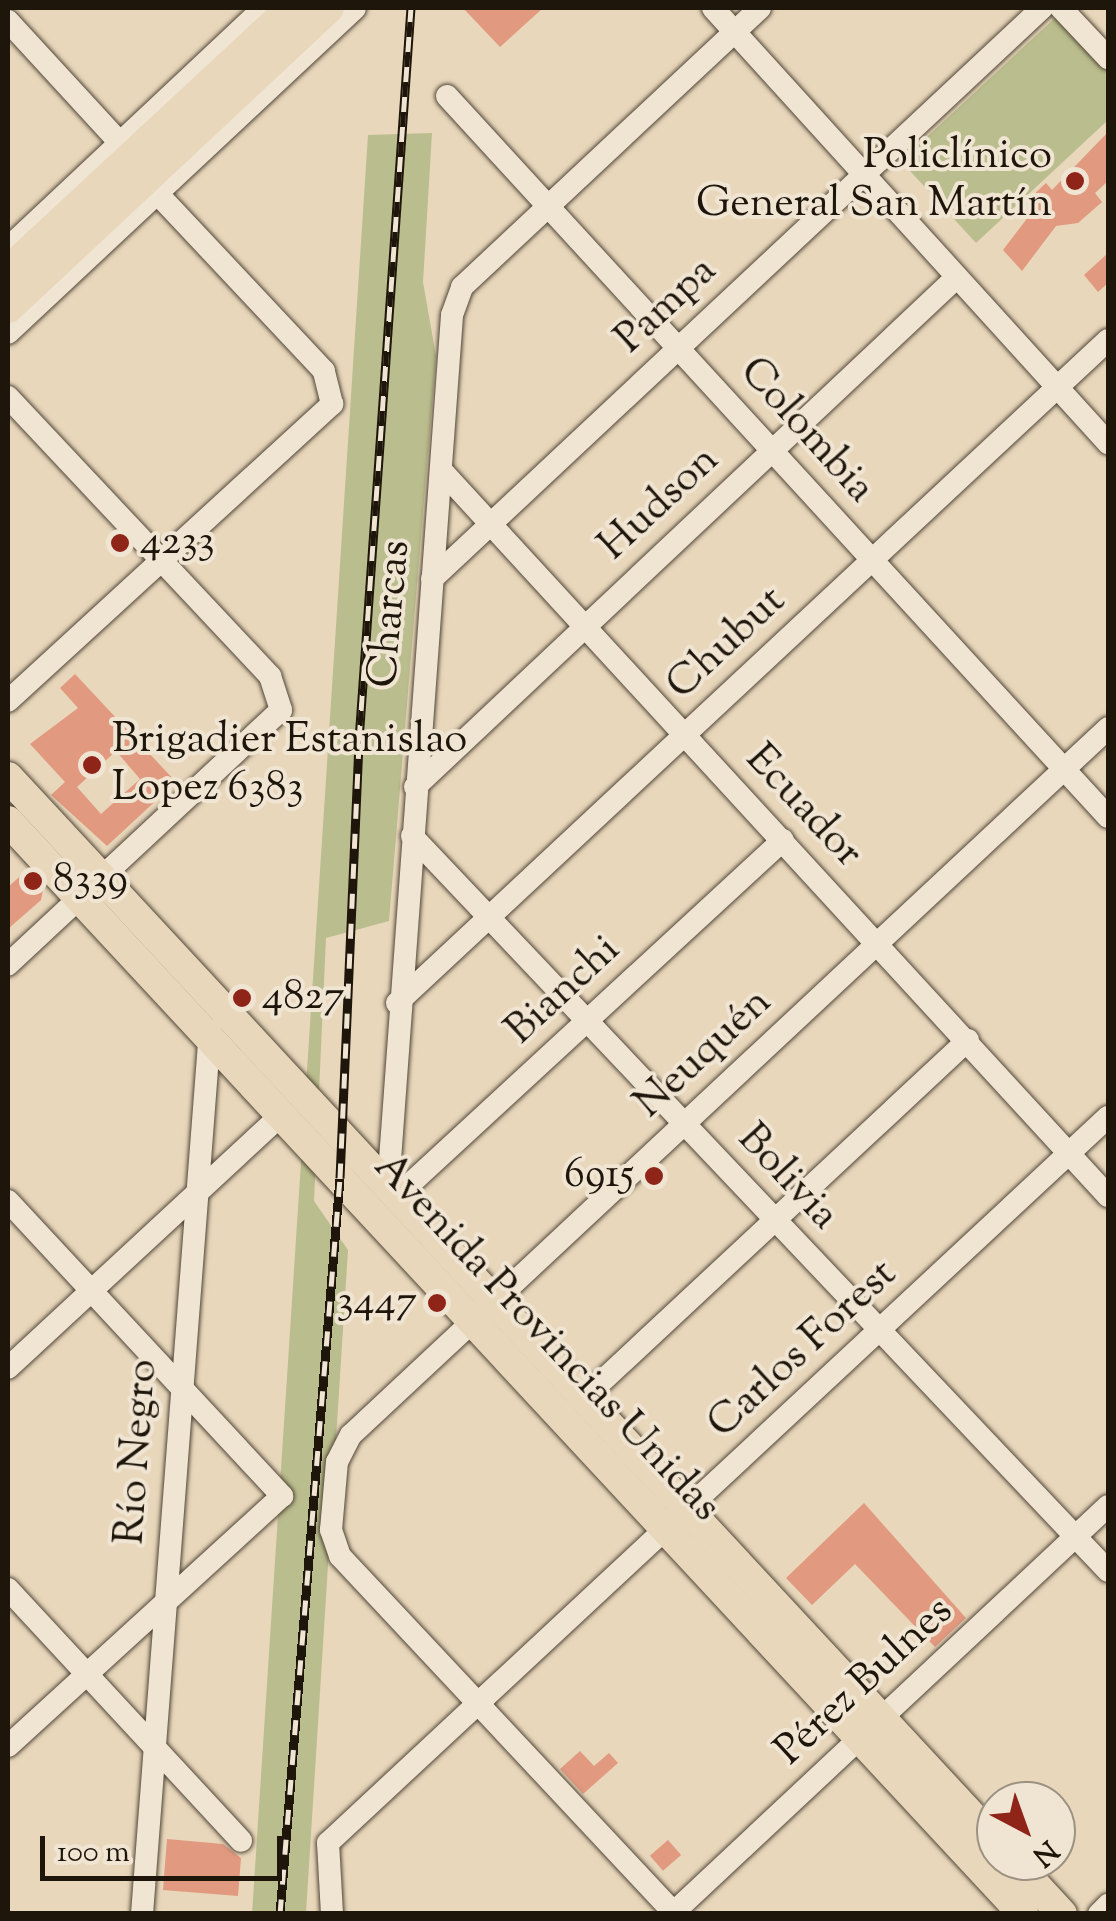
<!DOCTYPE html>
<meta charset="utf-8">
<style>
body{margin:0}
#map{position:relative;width:1116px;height:1921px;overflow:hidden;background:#e8d7bb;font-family:"Sorts Mill Goudy",serif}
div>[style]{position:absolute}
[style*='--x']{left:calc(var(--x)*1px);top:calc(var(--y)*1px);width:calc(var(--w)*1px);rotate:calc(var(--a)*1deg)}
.green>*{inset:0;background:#babd8d}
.building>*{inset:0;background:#e1997f;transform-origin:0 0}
.roads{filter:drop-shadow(0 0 2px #504637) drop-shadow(0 0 2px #504637)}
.minor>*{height:22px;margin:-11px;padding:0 11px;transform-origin:11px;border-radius:11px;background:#f0e5d3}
.major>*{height:30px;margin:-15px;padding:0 15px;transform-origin:15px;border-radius:15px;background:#e8d7bb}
.highway>*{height:32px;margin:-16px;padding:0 16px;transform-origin:16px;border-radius:16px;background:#e8d7bb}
.rail>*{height:9px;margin-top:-4.5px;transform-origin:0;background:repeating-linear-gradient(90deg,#f0e5d3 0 15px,#1e150b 0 30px);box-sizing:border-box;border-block:2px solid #1e150b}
.dots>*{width:28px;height:28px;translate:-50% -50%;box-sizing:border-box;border:5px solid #f0e5d3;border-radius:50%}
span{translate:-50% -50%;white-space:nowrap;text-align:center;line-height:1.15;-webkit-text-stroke:8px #f0e5d3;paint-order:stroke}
.poi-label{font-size:42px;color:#1e150b}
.right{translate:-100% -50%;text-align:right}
.left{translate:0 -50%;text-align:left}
.street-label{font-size:42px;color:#1e150b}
.frame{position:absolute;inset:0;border:10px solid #1e150b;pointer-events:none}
.north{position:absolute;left:976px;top:1781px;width:100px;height:100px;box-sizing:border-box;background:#f0e5d3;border:2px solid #9c9283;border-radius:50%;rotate:139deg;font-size:28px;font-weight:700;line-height:40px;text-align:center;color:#1e150b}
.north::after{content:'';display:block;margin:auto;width:35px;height:45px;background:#8f2418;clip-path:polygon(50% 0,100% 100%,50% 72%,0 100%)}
.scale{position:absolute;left:40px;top:1836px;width:242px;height:45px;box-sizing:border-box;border:5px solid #1e150b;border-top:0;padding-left:12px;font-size:30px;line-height:35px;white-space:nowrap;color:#1e150b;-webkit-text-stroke:8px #f0e5d3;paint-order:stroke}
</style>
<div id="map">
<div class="green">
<div style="clip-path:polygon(1057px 16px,1108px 71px,1108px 120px,976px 243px,901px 161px)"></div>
<div style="clip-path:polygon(432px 133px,423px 282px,436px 356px,389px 921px,326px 938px,314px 1201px,348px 1250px,306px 1913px,252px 1914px,368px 135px)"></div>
</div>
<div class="building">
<div style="clip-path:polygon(463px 8px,543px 8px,500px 47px)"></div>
<div style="clip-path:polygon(1108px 132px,1108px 181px,1095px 193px,1102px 202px,1078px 223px,1056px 226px,1022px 271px,1003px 250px,1038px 204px,1031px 197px,1046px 183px,1052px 190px)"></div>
<div style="clip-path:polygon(1108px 253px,1108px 283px,1098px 292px,1084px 275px)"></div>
<div style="clip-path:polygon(evenodd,75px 674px,176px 782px,107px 846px,51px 795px,65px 782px,30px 744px,78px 708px,60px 688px,75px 674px,116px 751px,140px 779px,101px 814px,77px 787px,116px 751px)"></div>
<div style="clip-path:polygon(26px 871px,43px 890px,41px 900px,8px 929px,8px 887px)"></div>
<div style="clip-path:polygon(864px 1503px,966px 1618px,935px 1647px,855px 1564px,812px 1605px,786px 1578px)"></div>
<div style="clip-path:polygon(580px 1751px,594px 1766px,609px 1753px,618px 1763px,583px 1794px,560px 1769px)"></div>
<div style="clip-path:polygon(167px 1839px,223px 1844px,241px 1858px,238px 1896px,163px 1890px)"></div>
<div style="left:668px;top:1840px;width:20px;height:24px;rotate:49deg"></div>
</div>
<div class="roads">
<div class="minor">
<div style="--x:713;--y:8;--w:588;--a:47.76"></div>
<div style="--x:1061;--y:8;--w:69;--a:46.8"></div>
<div style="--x:8;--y:21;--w:166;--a:47.4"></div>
<div style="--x:447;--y:96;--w:978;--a:47.49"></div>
<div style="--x:8;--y:248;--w:351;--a:-43.2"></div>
<div style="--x:8;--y:333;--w:475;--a:-43.1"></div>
<div style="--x:8;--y:397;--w:383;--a:46.8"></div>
<div style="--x:270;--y:676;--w:36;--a:72"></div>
<div style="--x:281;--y:710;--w:374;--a:137"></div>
<div style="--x:441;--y:470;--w:986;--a:47.43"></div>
<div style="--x:432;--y:579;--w:836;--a:-43.11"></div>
<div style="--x:8;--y:701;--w:440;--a:-42.5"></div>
<div style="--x:332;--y:404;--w:34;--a:-104"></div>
<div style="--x:324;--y:371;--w:244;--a:-133.2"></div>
<div style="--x:415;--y:787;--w:744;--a:-43.26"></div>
<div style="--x:412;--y:836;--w:1012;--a:46.56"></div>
<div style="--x:397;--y:1003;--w:972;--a:-43"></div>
<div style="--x:388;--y:1187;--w:874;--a:-85.8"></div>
<div style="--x:452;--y:315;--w:30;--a:-70"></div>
<div style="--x:462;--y:287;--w:408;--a:-43.1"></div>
<div style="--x:397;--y:1196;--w:525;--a:-42.68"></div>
<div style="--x:8;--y:1201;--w:403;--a:47.1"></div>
<div style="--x:282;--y:1496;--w:371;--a:137.6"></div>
<div style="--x:8;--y:1368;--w:372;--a:-42.8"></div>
<div style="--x:584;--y:1398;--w:525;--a:-42.99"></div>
<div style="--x:8;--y:1589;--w:343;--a:47.2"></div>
<div style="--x:142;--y:1914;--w:886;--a:-85.6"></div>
<div style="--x:332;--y:1914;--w:71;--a:-93.2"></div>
<div style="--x:328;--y:1843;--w:1066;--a:-42.95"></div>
<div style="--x:672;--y:1914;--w:597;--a:-43.1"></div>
<div style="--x:675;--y:1914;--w:490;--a:-133.1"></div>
<div style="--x:340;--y:1556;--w:28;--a:-109"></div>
<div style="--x:331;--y:1530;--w:68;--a:-85"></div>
<div style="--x:337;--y:1462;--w:30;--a:-63"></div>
<div style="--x:351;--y:1435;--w:1036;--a:-43.04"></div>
<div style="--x:1099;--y:1914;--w:13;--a:-45"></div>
</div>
<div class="major">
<div style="--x:8;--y:777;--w:1453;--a:47.15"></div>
<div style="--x:8;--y:821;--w:1492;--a:47.12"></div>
<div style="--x:1013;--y:1861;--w:72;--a:47.2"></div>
</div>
<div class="highway">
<div style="--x:8;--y:272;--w:388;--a:-42.9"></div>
<div style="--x:8;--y:307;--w:438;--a:-43.1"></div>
</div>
</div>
<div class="rail">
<div style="--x:280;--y:1914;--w:738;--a:-85.34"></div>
<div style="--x:340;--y:1178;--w:438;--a:-87.5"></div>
<div style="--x:359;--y:740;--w:734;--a:-85.94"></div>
</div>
<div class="dots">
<div style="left:1075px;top:181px;background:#8f2418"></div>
<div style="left:120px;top:543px;background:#8f2418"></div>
<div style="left:92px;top:765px;background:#8f2418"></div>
<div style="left:33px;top:881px;background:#8f2418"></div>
<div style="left:242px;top:998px;background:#8f2418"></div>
<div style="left:654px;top:1176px;background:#8f2418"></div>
<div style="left:437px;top:1303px;background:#8f2418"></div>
</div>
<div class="poi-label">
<span class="right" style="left:1052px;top:181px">Policlínico<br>General San Martín</span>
<span class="left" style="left:140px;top:543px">4233</span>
<span class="left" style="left:112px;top:765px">Brigadier Estanislao<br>Lopez 6383</span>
<span class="left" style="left:53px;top:881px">8339</span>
<span class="left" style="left:262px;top:998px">4827</span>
<span class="right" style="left:634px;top:1176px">6915</span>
<span class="right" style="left:417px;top:1303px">3447</span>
</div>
<div class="street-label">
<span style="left:667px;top:306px;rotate:-43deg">Pampa</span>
<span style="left:806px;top:431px;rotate:48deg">Colombia</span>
<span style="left:660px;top:504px;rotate:-43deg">Hudson</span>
<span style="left:391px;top:614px;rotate:-85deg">Charcas</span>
<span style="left:727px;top:644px;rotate:-43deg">Chubut</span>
<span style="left:803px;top:807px;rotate:47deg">Ecuador</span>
<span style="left:564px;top:991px;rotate:-43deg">Bianchi</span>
<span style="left:704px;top:1054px;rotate:-43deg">Neuquén</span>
<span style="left:787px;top:1178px;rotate:47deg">Bolivia</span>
<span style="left:546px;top:1338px;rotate:47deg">Avenida Provincias Unidas</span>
<span style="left:803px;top:1350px;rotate:-43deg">Carlos Forest</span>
<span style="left:138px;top:1452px;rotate:-86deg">Río Negro</span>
<span style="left:865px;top:1682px;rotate:-43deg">Pérez Bulnes</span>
</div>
<div class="frame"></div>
<div class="north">N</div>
<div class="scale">100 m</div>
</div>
